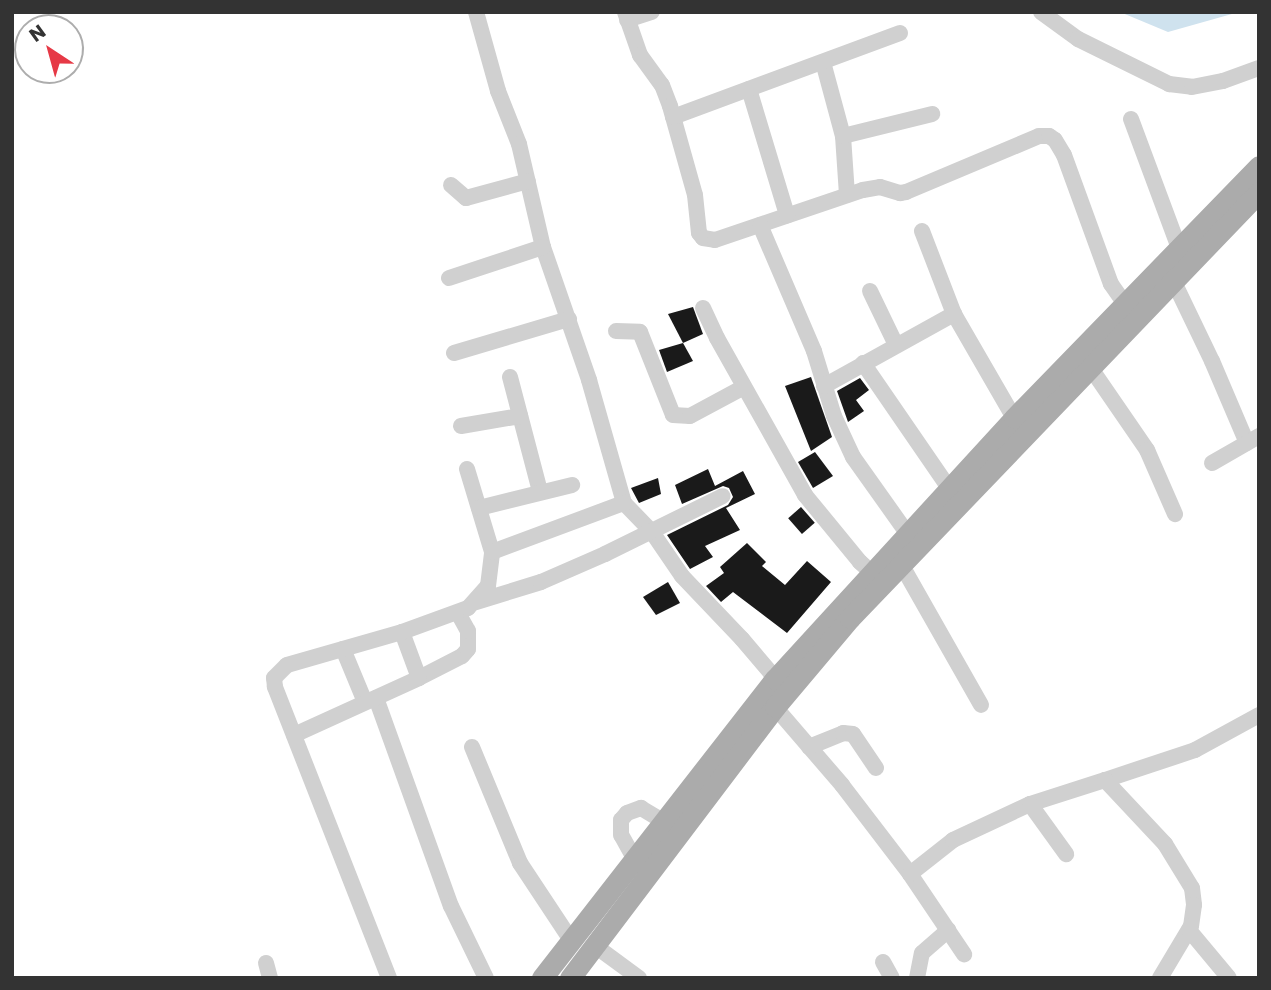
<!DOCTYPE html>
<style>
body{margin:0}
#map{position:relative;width:1271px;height:990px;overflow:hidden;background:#fff;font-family:Poppins,sans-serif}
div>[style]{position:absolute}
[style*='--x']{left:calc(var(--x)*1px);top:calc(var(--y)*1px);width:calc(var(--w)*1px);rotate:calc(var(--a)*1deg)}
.water>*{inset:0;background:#cfe2ee}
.building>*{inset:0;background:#1a1a1a;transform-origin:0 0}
.minor>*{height:16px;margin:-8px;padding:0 8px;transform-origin:8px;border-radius:8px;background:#d0d0d0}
.major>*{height:21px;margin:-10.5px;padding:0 10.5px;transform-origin:10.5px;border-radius:10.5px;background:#ababab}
span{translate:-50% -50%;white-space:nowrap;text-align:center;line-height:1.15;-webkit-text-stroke:7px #fff;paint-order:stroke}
.frame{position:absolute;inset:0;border:14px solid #333;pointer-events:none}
.north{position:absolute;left:14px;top:14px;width:70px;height:70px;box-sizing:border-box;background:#fff;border:2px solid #adadad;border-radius:50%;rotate:324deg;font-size:19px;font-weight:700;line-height:28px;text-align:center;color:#333}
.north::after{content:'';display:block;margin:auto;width:24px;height:32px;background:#e63946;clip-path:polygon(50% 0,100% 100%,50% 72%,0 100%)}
</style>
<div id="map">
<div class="water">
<div style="clip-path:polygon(1120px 12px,1239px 12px,1168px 32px)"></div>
</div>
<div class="building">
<div style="clip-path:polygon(693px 307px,703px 334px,683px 343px,668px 314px)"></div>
<div style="clip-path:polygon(683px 343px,693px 361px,667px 372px,659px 350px)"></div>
<div style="clip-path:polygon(811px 377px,832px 437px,811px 451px,785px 386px)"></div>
<div style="clip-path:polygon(860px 378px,869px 390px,856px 400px,864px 411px,848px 422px,837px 391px)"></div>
<div style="clip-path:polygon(815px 452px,833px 476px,813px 488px,798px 462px)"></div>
<div style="clip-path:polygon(708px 469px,715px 486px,743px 471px,755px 494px,726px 508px,740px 530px,705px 546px,713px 557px,690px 569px,667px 535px,728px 505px,733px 497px,729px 488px,723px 486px,682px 504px,675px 485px)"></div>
<div style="clip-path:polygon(658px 478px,661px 494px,639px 503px,631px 488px)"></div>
<div style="left:801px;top:507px;width:21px;height:17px;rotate:49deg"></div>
<div style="clip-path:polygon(747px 543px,766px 562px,762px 566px,785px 585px,807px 561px,831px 582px,787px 633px,733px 592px,721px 602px,706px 586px,724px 573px,720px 567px)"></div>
<div style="clip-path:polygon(668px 582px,680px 603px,656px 615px,643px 597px)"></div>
</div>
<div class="minor">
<div style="--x:476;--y:12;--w:82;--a:74.4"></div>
<div style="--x:498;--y:91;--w:57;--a:68.4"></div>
<div style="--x:519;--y:144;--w:106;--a:76.9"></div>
<div style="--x:543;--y:247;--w:141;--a:70.9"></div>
<div style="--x:589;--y:380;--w:128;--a:74.1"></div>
<div style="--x:624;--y:503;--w:40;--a:46"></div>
<div style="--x:652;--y:532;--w:53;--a:55.7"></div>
<div style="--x:682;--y:576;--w:87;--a:46.4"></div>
<div style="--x:742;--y:639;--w:60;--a:49.7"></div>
<div style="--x:625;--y:12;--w:46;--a:70.8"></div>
<div style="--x:640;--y:55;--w:37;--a:54"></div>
<div style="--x:662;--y:85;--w:22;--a:69"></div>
<div style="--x:670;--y:106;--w:92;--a:74.3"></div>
<div style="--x:695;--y:195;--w:38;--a:84"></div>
<div style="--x:699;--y:233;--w:6;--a:51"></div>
<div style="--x:703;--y:238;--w:12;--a:9"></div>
<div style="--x:715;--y:240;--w:156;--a:-18.7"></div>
<div style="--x:863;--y:190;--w:17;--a:-10"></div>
<div style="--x:880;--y:187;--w:21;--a:17"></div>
<div style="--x:900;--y:193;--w:6;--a:-9"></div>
<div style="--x:906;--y:192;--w:144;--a:-22.8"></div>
<div style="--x:1039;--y:136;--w:10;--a:0"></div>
<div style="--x:1049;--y:136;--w:7;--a:34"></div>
<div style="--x:1055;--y:140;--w:17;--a:59"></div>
<div style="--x:1064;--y:155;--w:137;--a:70"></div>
<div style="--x:1111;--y:284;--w:24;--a:55"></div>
<div style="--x:1041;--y:12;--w:46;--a:36.1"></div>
<div style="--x:1078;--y:39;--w:102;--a:26.3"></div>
<div style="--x:1169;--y:84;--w:23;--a:7"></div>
<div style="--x:1192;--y:87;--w:32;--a:-11"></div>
<div style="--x:1223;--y:81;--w:38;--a:-20"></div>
<div style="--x:627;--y:20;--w:26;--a:-18"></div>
<div style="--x:823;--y:62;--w:77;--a:74.9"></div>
<div style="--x:843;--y:136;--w:59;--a:86.1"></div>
<div style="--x:749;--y:89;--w:132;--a:73.2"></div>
<div style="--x:673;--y:117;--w:242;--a:-20.3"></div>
<div style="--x:1131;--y:119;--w:138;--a:69.6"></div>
<div style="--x:843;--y:136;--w:92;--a:-13.9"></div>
<div style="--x:451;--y:185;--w:20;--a:41"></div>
<div style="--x:466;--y:198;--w:64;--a:-15.3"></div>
<div style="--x:760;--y:225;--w:137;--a:66.8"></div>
<div style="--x:814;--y:351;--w:68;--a:72.9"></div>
<div style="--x:834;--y:416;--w:45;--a:65.1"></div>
<div style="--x:853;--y:457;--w:93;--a:54.6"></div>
<div style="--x:922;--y:231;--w:89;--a:68.9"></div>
<div style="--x:954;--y:314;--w:120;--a:60"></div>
<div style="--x:449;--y:278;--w:99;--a:-18.3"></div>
<div style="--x:1173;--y:280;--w:90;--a:64.3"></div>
<div style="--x:1212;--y:361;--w:89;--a:66.9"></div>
<div style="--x:870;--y:291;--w:60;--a:64.3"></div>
<div style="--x:703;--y:308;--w:33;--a:65"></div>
<div style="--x:717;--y:338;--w:180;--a:60.7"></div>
<div style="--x:805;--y:495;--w:87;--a:50.6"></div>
<div style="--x:860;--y:562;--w:15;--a:42"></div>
<div style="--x:616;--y:331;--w:24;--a:2"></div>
<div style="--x:640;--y:332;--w:89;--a:68.3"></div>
<div style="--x:673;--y:415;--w:17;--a:3"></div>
<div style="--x:690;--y:416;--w:61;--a:-28.2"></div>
<div style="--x:454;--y:353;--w:120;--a:-16.5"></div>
<div style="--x:863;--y:363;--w:152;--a:55.5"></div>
<div style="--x:1090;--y:367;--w:101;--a:55.5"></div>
<div style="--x:1147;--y:450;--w:70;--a:66.4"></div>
<div style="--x:510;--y:377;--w:118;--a:75.3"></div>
<div style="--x:824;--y:386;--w:149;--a:-29"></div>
<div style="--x:461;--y:426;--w:60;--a:-9.6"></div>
<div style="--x:1212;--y:463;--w:54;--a:-29.9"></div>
<div style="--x:467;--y:469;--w:87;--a:73.2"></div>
<div style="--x:479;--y:508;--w:96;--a:-13.9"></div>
<div style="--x:901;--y:564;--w:162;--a:60.4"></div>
<div style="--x:476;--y:602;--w:68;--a:-17.1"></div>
<div style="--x:541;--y:582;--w:70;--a:-23.6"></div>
<div style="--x:605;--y:554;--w:131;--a:-26.2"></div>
<div style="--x:343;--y:649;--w:57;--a:67.5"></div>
<div style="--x:419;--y:678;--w:48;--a:-27.1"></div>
<div style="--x:462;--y:656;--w:9;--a:-49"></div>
<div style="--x:468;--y:649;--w:18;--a:-90"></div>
<div style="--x:468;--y:631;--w:21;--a:-119"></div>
<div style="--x:376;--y:698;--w:221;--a:70.2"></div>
<div style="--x:451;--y:906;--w:80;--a:64.1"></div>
<div style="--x:775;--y:707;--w:103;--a:49.3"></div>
<div style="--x:842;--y:785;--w:112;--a:52.6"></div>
<div style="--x:910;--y:874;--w:97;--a:56"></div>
<div style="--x:294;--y:735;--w:137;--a:-24.5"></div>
<div style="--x:419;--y:678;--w:49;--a:-110.3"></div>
<div style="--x:472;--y:747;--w:126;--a:67.5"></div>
<div style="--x:520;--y:863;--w:92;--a:56.5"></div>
<div style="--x:809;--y:747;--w:37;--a:-22"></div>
<div style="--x:843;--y:733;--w:10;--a:6"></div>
<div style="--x:853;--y:734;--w:41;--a:55.9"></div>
<div style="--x:1105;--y:780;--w:95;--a:-18.4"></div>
<div style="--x:1195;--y:750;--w:73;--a:-28.7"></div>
<div style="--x:1030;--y:804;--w:79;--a:-17.7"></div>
<div style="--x:1105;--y:780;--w:88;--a:46.8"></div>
<div style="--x:1165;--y:844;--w:52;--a:58.5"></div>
<div style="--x:1192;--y:888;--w:17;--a:83"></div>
<div style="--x:1194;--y:905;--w:21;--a:98"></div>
<div style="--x:1191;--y:926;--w:61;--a:120.8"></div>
<div style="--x:634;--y:858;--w:26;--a:-119"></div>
<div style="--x:621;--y:835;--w:15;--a:-90"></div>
<div style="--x:621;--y:820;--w:9;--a:-49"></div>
<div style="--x:627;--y:813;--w:15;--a:-20"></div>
<div style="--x:641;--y:808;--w:26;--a:31"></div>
<div style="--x:910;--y:874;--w:55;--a:-38.3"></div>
<div style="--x:953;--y:840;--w:85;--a:-25.1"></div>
<div style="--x:1030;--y:804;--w:62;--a:54.2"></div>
<div style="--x:1189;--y:930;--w:62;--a:50.2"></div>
<div style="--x:594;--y:945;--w:56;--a:36.3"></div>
<div style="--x:883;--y:962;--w:18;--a:61"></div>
<div style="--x:266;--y:963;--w:16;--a:75"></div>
<div style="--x:389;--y:978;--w:313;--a:-111.4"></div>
<div style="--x:275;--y:687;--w:9;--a:-96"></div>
<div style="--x:274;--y:678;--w:18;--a:-45"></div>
<div style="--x:287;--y:665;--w:120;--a:-16"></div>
<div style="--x:402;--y:632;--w:70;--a:-20"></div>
<div style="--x:468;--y:608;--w:30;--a:-48"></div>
<div style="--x:488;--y:586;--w:34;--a:-83"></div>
<div style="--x:492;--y:552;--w:141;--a:-20.4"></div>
<div style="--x:917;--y:978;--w:25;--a:-79"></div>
<div style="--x:922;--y:953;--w:35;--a:-41"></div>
</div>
<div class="major">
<div style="--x:542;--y:978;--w:379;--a:-52.1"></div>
<div style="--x:775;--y:679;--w:354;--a:-47.5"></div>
<div style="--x:1014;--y:418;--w:351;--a:-45.8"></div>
<div style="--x:570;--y:978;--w:340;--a:-52.9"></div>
<div style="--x:775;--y:707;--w:116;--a:-49.9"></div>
<div style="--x:850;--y:618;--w:591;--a:-46.17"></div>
</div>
<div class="frame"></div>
<div class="north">N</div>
</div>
